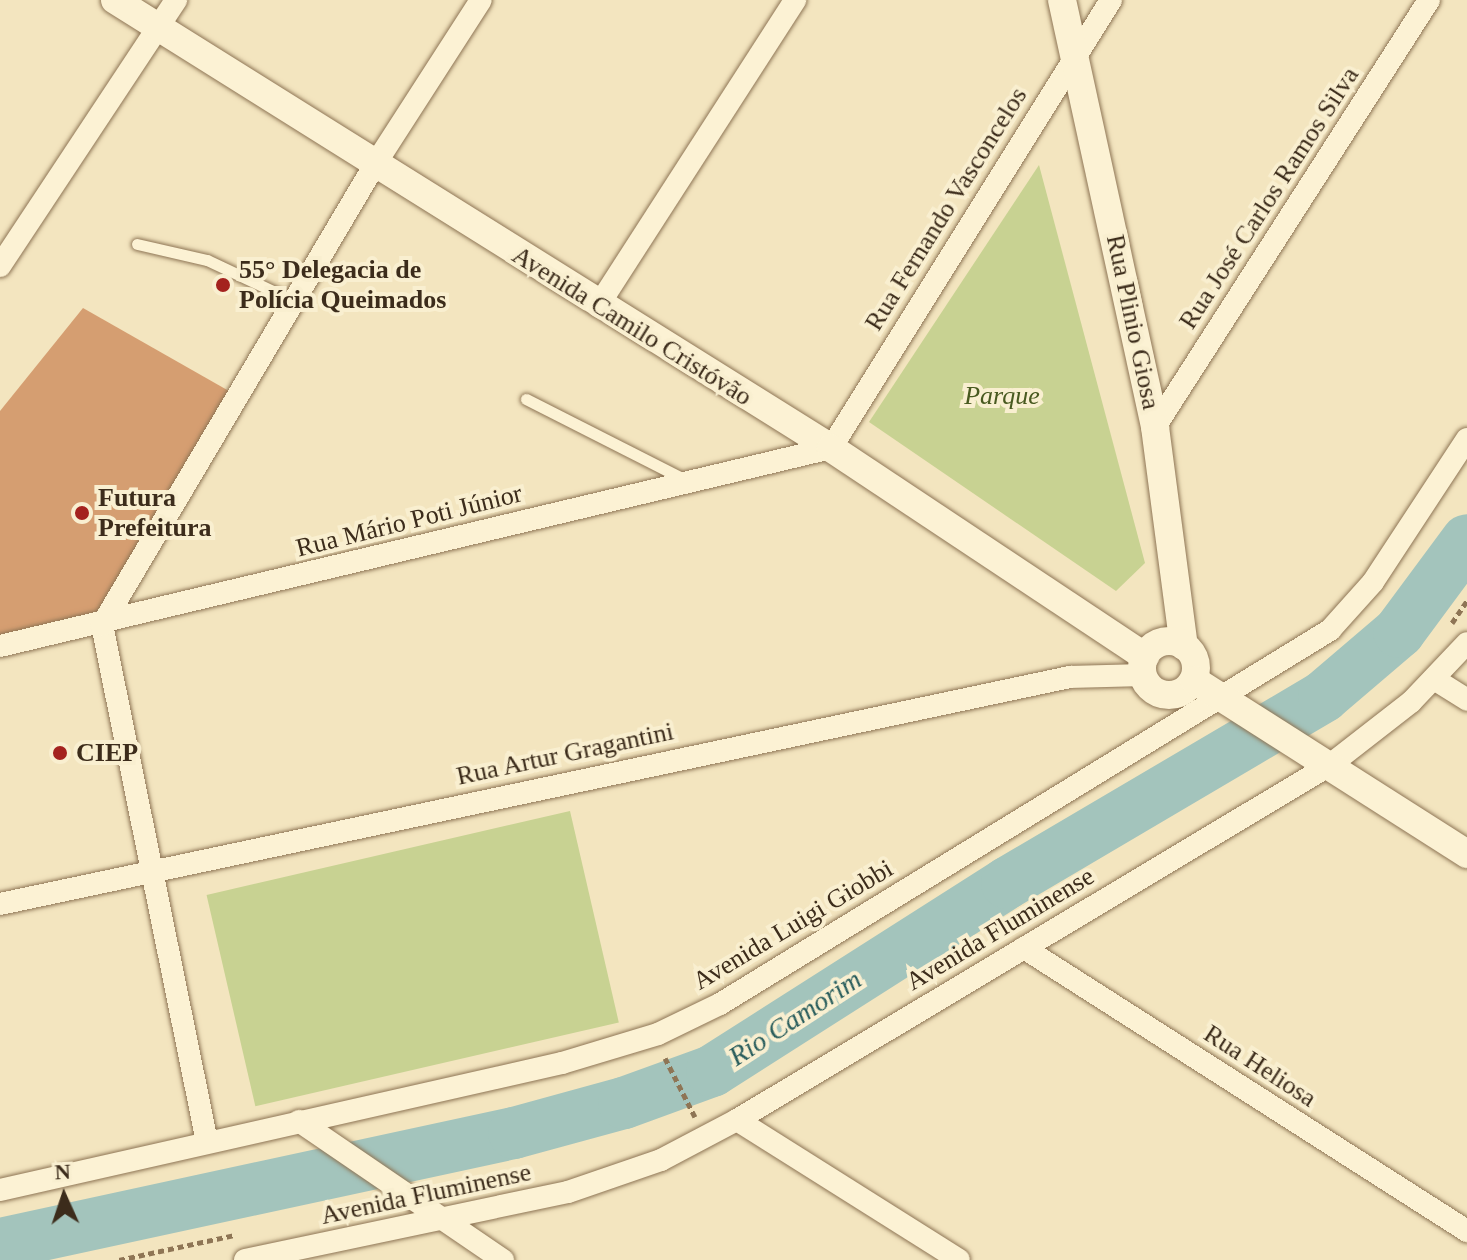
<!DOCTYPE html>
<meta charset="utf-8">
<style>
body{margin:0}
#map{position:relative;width:1467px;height:1260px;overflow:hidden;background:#f3e5bf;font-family:"Times New Roman",serif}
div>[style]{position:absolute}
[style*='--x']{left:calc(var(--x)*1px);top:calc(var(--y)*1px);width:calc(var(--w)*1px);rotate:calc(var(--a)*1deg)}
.green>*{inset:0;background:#c8d292;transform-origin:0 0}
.river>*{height:52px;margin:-26px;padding:0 26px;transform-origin:26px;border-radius:26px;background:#a3c4bc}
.building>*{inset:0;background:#d59e71}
.path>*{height:5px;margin-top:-2.5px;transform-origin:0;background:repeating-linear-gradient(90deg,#8e7555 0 6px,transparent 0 10px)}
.roads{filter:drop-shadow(0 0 2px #8e7555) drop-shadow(0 0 2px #8e7555)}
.service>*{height:11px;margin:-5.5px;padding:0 5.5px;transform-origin:5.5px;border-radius:5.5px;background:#fcf2d4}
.minor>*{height:22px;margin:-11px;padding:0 11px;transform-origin:11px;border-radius:11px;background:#fcf2d4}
.tertiary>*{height:28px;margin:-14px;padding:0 14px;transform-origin:14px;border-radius:14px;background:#fcf2d4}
.tertiary>.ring{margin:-14px;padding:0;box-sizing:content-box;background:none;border:28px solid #fcf2d4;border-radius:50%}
.dots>*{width:22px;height:22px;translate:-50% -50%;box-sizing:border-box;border:4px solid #f9efd0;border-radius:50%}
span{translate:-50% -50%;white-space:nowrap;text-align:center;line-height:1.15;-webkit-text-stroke:8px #f9efd0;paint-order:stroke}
.street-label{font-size:26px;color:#3c2c1b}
.poi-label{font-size:26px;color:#3c2c1b;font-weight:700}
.left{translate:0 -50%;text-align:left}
.park-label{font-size:26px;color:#495a20;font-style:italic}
.water-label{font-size:28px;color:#295d5c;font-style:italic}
.north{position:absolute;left:24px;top:1156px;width:80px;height:80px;-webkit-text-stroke:6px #f9efd0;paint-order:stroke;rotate:357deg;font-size:22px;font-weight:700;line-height:32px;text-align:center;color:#3c2c1b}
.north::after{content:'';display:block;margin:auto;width:28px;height:36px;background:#3c2c1b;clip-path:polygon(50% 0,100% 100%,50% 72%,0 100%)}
</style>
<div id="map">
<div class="green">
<div style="clip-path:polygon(1039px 165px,1145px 563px,1116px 591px,869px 422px)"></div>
<div style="left:570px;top:811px;width:217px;height:373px;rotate:77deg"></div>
</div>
<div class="river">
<div style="--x:0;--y:1244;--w:526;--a:-12.19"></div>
<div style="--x:514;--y:1133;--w:114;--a:-15.3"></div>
<div style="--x:624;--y:1103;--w:94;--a:-20"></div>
<div style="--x:712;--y:1071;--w:350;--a:-32.5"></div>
<div style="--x:1007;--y:883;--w:368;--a:-30.5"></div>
<div style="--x:1324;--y:696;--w:99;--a:-40.5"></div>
<div style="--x:1399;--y:632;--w:114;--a:-53.5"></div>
</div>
<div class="building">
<div style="clip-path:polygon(83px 308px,236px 395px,101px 614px,0 637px,0 411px)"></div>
</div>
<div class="path">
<div style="--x:1452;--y:623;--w:27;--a:-56"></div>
<div style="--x:665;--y:1058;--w:66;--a:63"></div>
<div style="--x:119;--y:1260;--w:119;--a:-12.2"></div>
</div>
<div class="roads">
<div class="service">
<div style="--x:137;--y:244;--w:72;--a:12.9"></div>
<div style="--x:207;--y:260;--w:96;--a:25.2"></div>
<div style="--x:526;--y:399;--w:179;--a:26.9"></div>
</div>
<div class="minor">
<div style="--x:0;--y:266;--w:319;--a:-56.5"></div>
<div style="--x:598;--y:306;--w:364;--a:-57.2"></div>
<div style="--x:1155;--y:427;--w:507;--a:-57.31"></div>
<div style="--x:0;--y:646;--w:854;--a:-13.4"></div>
<div style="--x:831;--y:448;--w:528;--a:-57.99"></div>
<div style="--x:1434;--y:679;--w:39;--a:32"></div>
<div style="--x:0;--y:904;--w:1094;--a:-11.98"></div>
<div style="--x:1070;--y:677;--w:73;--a:-1.6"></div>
<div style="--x:1024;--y:948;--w:526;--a:32.57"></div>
<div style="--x:737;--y:1120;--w:262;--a:32.2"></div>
<div style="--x:299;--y:1121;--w:247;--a:34.3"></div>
<div style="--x:207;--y:1142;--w:528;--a:-101.48"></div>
<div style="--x:102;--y:625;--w:534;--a:-59.35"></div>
<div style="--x:374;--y:166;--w:197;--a:-57.2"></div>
<div style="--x:0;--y:1190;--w:576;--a:-12.73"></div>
<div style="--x:562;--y:1063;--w:100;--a:-16.8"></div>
<div style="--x:658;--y:1034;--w:69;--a:-25.8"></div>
<div style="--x:720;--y:1004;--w:716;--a:-31.51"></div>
<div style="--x:1330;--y:630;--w:64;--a:-48.1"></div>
<div style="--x:1373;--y:582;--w:171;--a:-56.7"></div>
<div style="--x:245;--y:1260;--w:330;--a:-11.9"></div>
<div style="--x:568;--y:1192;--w:98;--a:-19"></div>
<div style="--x:661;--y:1160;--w:86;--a:-27.8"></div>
<div style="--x:737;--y:1120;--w:691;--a:-30.91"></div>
<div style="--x:1330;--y:765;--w:103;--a:-37.9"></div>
<div style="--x:1411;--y:702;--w:81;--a:-46.5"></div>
</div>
<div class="tertiary">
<div style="--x:115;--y:0;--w:845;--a:32.03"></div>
<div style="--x:831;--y:448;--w:377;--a:33.6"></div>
<div style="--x:1062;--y:0;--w:437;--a:77.7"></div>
<div style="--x:1155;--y:427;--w:221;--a:82.5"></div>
<div class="ring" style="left:1142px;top:641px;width:26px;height:26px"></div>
<div style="--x:1194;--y:680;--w:324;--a:32.5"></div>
</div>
</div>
<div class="dots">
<div style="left:223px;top:285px;background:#a4221e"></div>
<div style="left:82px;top:513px;background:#a4221e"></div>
<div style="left:60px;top:753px;background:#a4221e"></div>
</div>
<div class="street-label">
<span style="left:1269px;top:198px;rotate:-57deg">Rua José Carlos Ramos Silva</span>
<span style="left:946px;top:209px;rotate:-58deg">Rua Fernando Vasconcelos</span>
<span style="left:1133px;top:322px;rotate:78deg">Rua Plinio Giosa</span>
<span style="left:632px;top:326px;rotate:32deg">Avenida Camilo Cristóvão</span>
<span style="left:409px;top:521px;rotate:-14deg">Rua Mário Poti Júnior</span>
<span style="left:565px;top:754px;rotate:-12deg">Rua Artur Gragantini</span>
<span style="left:793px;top:925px;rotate:-31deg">Avenida Luigi Giobbi</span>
<span style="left:1000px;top:929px;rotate:-31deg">Avenida Fluminense</span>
<span style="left:1260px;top:1066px;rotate:33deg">Rua Heliosa</span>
<span style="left:426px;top:1194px;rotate:-12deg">Avenida Fluminense</span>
</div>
<div class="poi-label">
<span class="left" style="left:239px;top:285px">55° Delegacia de<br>Polícia Queimados</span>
<span class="left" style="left:98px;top:513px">Futura<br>Prefeitura</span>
<span class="left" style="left:76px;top:753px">CIEP</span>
</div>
<div class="park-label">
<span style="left:1002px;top:396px">Parque</span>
</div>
<div class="water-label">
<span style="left:795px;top:1018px;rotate:-33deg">Rio Camorim</span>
</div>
<div class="north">N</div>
</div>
